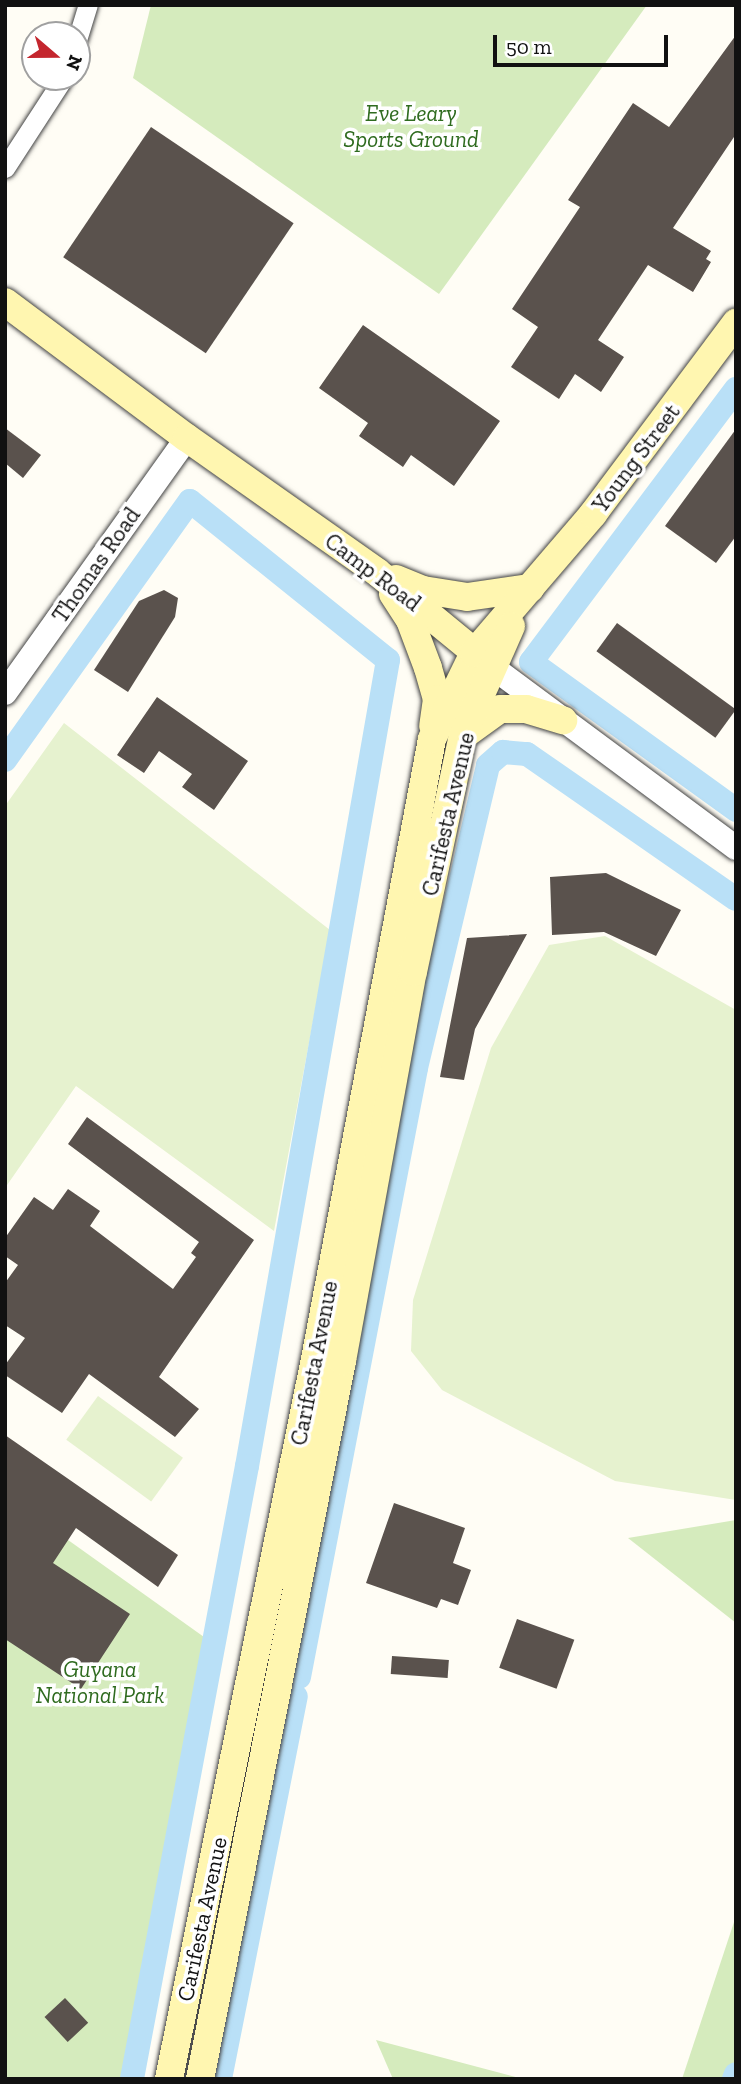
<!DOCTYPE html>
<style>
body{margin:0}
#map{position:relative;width:741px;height:2084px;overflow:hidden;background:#fffdf5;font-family:"Zilla Slab",serif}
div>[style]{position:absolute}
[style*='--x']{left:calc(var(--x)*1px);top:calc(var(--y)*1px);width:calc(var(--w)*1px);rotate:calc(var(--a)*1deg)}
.green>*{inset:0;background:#d5ebbd}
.pitch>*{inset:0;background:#e6f2cf;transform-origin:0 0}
.canal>*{height:24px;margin:-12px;padding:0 12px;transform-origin:12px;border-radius:12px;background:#b9e0f7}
.building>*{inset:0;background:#5a524d;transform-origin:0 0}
.roads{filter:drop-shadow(0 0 2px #444) drop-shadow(0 0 2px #444)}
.minor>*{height:19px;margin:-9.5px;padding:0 9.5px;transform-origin:9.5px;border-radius:9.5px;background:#fff}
.tertiary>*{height:24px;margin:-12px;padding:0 12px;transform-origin:12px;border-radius:12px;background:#fff}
.secondary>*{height:28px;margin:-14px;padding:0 14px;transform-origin:14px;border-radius:14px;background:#fff6b0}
span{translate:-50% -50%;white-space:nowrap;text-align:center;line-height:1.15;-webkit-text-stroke:7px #fff;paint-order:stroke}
.park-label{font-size:23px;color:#2f6b1f;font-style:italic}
.street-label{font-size:23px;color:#111}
.frame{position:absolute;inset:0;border:7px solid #111;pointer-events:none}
.north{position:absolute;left:21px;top:21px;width:70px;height:70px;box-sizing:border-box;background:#fff;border:2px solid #a0a0a0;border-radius:50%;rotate:110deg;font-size:19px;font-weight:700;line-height:28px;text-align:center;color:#111}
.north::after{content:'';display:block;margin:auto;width:24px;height:32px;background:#c4262e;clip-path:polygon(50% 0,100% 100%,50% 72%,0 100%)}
.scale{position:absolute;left:493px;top:35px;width:175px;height:32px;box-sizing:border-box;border:4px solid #111;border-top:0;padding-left:9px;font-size:21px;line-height:24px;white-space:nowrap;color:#111;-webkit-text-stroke:5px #fff;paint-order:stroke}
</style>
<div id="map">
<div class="green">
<div style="clip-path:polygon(151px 5px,647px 5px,439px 294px,133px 78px)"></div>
<div style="clip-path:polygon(5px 1495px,204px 1637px,122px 2079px,5px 2079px)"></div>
<div style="clip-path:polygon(736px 1520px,736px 1623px,628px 1538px)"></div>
<div style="clip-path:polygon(736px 1916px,736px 2079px,682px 2079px)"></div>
<div style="clip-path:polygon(376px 2040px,523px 2079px,393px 2079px)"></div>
</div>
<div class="pitch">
<div style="clip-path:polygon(64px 723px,330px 930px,274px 1231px,76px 1086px,5px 1188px,5px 806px)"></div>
<div style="clip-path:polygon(605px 936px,736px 1010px,736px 1500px,615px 1481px,442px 1390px,411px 1351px,413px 1300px,491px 1048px,549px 945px)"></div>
<div style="left:98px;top:1396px;width:105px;height:54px;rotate:36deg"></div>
</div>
<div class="canal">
<div style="--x:736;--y:389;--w:341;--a:126.9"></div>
<div style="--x:531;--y:662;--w:253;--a:35.8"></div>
<div style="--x:5;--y:760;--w:318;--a:-54.5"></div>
<div style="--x:190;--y:501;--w:254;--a:38.8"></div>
<div style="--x:388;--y:660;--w:818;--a:99.92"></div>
<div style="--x:247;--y:1466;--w:624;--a:100.63"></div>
<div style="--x:299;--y:1677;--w:620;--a:-79.12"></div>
<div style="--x:416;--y:1068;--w:311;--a:-76.6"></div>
<div style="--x:488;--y:765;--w:20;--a:-41"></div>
<div style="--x:503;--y:752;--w:24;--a:5"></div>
<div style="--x:527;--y:754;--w:254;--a:34.8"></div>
<div style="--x:220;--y:2079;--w:390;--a:-78.8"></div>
<div style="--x:734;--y:2079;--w:5;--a:-68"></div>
</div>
<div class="building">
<div style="clip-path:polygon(736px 35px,736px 134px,673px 228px,711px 251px,706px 259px,711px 262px,693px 292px,648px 265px,598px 340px,624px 357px,601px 392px,575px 374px,559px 399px,511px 367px,538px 327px,512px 309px,580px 207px,568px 200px,633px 103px,669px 127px)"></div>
<div style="left:151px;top:127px;width:172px;height:157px;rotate:34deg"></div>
<div style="clip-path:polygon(363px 325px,500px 421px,454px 486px,411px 455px,403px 467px,359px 436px,368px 423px,319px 388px)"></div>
<div style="clip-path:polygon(5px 428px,41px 455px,23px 478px,5px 463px)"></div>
<div style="clip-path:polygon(736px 429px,736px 536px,716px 563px,665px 526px)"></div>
<div style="clip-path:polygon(164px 590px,178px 598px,175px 617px,128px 692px,94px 670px,139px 601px)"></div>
<div style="left:617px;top:623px;width:147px;height:35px;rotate:36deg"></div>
<div style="clip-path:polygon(157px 697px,248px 761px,214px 810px,182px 787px,192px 774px,159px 751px,144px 773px,117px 755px)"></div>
<div style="clip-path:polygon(606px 873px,681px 910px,656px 956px,604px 932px,552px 935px,550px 877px)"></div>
<div style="clip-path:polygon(527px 934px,475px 1029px,464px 1080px,440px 1077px,467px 938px)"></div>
<div style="clip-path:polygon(87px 1117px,254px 1240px,159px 1377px,199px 1409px,175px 1437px,89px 1374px,62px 1413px,5px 1375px,5px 1365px,25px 1338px,5px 1325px,5px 1283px,18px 1265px,5px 1256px,5px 1238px,34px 1197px,53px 1210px,68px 1189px,100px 1211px,90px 1226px,173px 1289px,196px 1257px,191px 1253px,199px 1242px,68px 1144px)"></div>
<div style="clip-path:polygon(5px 1435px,178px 1555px,158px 1587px,76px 1528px,53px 1563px,130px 1614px,81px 1689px,5px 1639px)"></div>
<div style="clip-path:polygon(394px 1503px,465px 1528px,453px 1563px,471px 1570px,458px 1605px,441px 1599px,437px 1608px,366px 1583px)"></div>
<div style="left:517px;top:1619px;width:61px;height:52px;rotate:20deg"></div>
<div style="left:392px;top:1656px;width:57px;height:18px;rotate:4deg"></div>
<div style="left:65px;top:1998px;width:34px;height:28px;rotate:47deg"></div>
</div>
<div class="roads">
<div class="minor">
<div style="--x:77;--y:40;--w:37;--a:-73"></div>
<div style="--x:5;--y:168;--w:108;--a:-57"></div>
</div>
<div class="tertiary">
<div style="--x:491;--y:666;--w:305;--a:36.6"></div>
<div style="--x:5;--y:693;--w:313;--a:-54.5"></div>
</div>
<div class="secondary">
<div style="--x:5;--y:302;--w:227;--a:36.8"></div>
<div style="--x:187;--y:438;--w:232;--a:35.2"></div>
<div style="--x:377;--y:572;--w:145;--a:39.4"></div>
<div style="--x:396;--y:579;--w:29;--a:22"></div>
<div style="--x:423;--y:590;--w:45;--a:9"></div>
<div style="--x:467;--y:597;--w:64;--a:-8.1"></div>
<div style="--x:393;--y:594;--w:31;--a:57"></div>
<div style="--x:410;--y:620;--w:51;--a:69.4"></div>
<div style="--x:428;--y:668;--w:32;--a:74"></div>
<div style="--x:437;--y:699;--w:27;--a:98"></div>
<div style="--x:464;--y:735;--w:44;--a:-35.8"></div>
<div style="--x:500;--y:709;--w:26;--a:0"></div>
<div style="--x:526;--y:709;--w:39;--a:17"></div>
<div style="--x:169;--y:2079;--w:735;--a:-78.54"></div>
<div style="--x:315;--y:1359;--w:631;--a:-79.31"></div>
<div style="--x:432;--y:739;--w:96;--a:-64"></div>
<div style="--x:474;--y:653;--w:183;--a:-49.4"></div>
<div style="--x:593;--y:514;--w:239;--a:-53.2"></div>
<div style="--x:200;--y:2079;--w:732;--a:-78.81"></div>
<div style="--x:342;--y:1361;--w:395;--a:-79.7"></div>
<div style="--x:413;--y:972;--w:242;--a:-78.1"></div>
<div style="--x:463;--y:735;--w:119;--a:-66.2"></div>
</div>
</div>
<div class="park-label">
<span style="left:411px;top:126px">Eve Leary<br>Sports Ground</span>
<span style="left:100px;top:1682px">Guyana<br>National Park</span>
</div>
<div class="street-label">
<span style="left:636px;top:458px;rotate:-53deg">Young Street</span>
<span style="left:96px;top:565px;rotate:-55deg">Thomas Road</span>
<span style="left:373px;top:572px;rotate:37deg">Camp Road</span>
<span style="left:448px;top:814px;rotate:-77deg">Carifesta Avenue</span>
<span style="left:314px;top:1363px;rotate:-79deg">Carifesta Avenue</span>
<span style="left:202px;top:1919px;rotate:-78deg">Carifesta Avenue</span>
</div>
<div class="frame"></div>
<div class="north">N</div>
<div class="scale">50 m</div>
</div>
